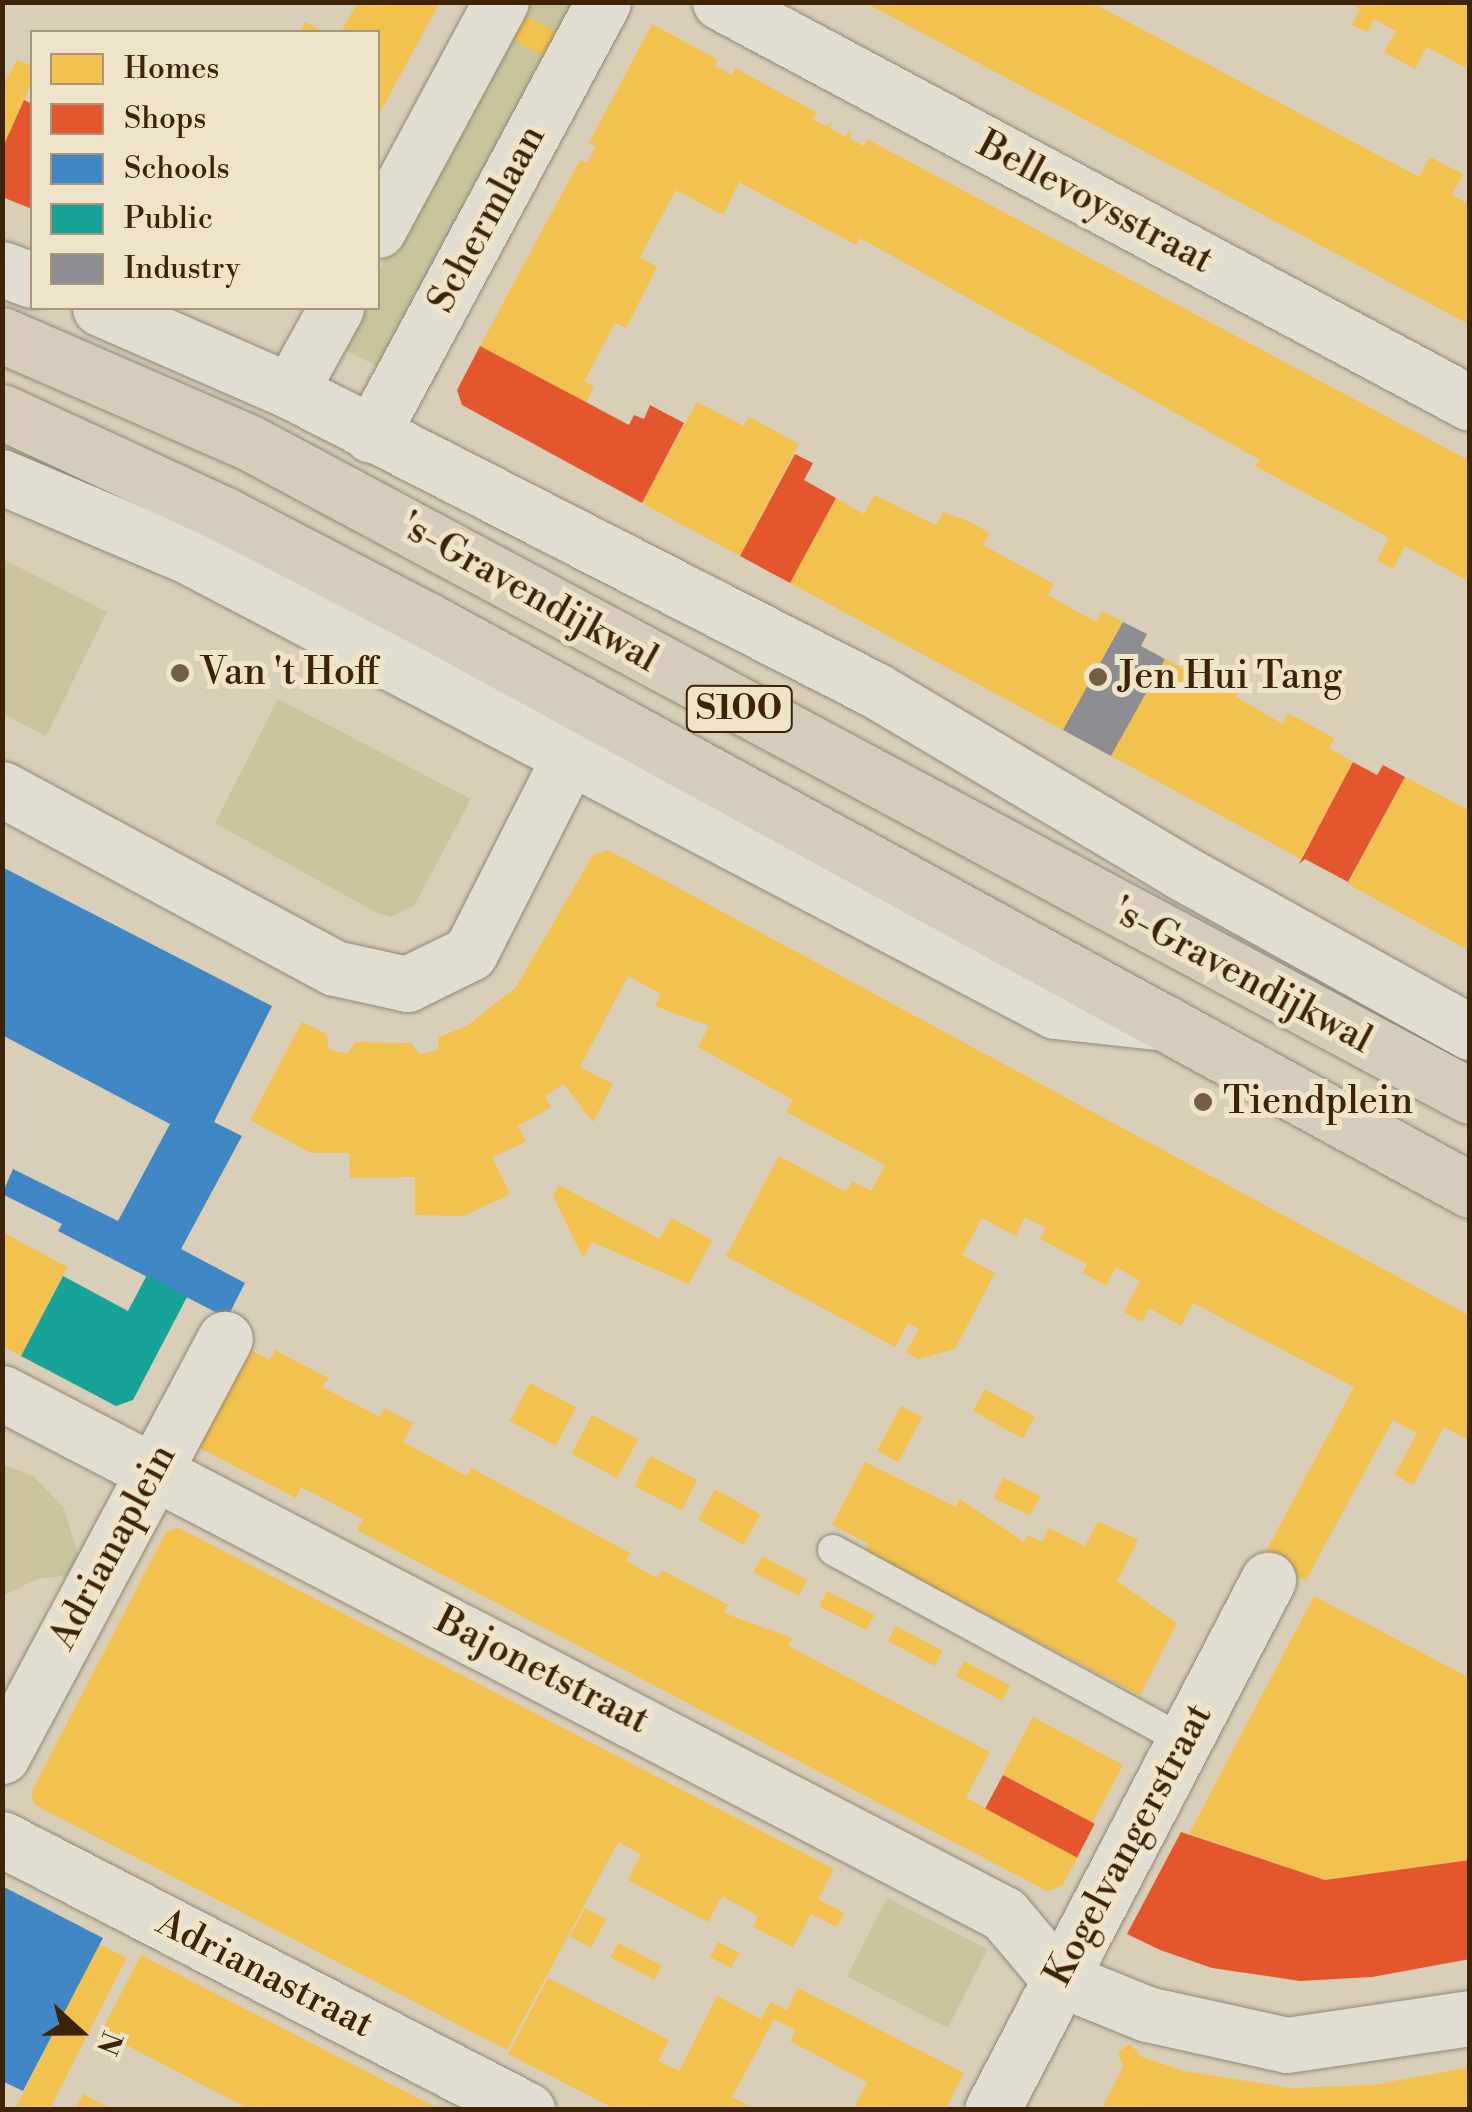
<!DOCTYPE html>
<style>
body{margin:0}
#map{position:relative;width:1472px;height:2112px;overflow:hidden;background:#d9cfb9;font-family:"Libre Bodoni",serif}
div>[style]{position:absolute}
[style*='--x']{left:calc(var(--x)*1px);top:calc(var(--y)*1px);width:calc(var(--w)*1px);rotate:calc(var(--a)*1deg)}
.green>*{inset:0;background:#cac49c;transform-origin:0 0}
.homes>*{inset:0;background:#f2c14e;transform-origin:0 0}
.shops>*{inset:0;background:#e4572e;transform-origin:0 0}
.schools>*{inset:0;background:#3f88c5}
.public>*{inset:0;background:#17a398}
.industry>*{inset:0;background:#8d8d92}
.roads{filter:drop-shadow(0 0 2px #908878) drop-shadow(0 0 2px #908878)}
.lane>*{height:30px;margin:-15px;padding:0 15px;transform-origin:15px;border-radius:15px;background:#e2ddd1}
.street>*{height:55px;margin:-27.5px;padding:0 27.5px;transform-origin:27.5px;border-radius:27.5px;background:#e2ddd1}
.primary>*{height:55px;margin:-27.5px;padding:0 27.5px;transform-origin:27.5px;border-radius:27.5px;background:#d6ccbc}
.dots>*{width:28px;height:28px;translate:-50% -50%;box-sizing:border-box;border:5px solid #efe4c9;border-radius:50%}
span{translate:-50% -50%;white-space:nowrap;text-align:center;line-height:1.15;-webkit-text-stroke:10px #efe4c9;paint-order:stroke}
.shield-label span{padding:2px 8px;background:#efe4c9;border:2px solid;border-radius:8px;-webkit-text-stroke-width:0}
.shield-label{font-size:35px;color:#3d2308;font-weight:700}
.street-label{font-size:38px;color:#3d2308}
.poi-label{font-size:38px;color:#3d2308}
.left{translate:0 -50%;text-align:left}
.frame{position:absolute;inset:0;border:5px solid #3d2308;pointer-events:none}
.legend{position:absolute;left:30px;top:30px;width:350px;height:280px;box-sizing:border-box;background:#efe4c9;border:2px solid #a8977c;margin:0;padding:12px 18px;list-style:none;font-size:30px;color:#3d2308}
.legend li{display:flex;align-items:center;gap:20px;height:50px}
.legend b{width:50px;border:2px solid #a8977c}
.north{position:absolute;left:30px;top:1982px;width:100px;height:100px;-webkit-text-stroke:8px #efe4c9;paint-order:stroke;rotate:111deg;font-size:28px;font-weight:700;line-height:40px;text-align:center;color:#3d2308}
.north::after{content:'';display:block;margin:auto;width:35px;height:45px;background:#3d2308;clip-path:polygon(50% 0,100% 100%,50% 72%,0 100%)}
</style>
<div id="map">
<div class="green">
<div style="clip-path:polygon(524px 3px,578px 3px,390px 373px,338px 346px,359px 308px,378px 308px,378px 273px)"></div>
<div style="clip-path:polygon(3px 559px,107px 612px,46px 736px,3px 714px)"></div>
<div style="clip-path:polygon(278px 699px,471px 799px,414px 906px,390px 917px,377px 913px,215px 823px)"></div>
<div style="clip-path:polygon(3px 1464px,33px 1476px,64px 1508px,80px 1561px,70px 1575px,37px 1579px,3px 1596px)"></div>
<div style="left:887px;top:1898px;width:113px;height:88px;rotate:27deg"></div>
</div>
<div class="homes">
<div style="clip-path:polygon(358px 2px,440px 2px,378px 116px,378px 32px,341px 32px)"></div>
<div style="clip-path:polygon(864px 2px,1091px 2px,1419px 177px,1430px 157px,1463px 174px,1452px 195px,1470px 204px,1470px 325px)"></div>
<div style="clip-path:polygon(1347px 2px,1470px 2px,1470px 70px,1427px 47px,1415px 69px,1384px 52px,1396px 31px,1374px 19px,1367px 32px,1352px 25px,1360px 9px)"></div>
<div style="left:524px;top:15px;width:38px;height:27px;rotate:28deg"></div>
<div style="clip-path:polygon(305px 22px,325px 32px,300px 32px)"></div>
<div style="clip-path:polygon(652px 24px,718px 60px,715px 66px,732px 75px,735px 68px,816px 112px,813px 119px,826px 126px,833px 121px,830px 128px,846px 137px,850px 130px,851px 139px,864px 146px,867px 139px,1470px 461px,1470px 582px,1405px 546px,1393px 569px,1377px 560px,1389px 538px,1255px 466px,1260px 460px,860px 238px,856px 245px,739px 182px,723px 215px,676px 190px,640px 257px,657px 267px,626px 328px,615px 323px,599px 353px,584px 382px,594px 386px,586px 403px,480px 346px,580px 160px,587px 163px,596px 147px,589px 143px)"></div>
<div style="clip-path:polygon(17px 60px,32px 66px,32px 82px,2px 149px,2px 88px)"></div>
<div style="clip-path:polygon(697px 402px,744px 426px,749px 417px,799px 444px,740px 556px,642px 503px)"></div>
<div style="clip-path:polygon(874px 495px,936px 525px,943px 512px,971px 522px,989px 533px,983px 545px,1054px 584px,1048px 595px,1096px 622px,1102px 611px,1123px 622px,1063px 730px,790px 583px,836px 498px,864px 514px)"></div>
<div style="clip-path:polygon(1165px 659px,1188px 671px,1194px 661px,1243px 686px,1236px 697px,1283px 724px,1288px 713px,1334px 738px,1329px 748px,1353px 762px,1301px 859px,1111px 756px)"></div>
<div style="clip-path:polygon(1405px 777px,1470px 811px,1470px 951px,1348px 884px)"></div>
<div style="clip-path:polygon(608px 850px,1470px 1316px,1470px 1441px,1444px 1427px,1413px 1485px,1395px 1475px,1417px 1433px,1393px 1420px,1306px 1580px,1259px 1564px,1354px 1387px,1193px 1303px,1181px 1326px,1149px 1308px,1142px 1322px,1124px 1312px,1140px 1281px,1116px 1267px,1106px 1285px,1083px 1273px,1087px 1264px,1040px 1239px,1046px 1228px,1025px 1217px,1016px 1236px,982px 1218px,962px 1255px,995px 1273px,955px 1349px,918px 1359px,906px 1352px,919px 1329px,908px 1323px,895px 1347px,726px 1256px,779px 1156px,846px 1192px,852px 1181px,871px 1191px,885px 1165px,786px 1112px,793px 1100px,698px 1047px,709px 1026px,655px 1006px,661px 994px,628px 976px,580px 1067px,613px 1084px,593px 1122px,564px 1084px,545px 1096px,551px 1107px,518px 1126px,526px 1142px,492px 1157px,510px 1194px,464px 1216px,415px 1215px,415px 1177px,350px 1178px,349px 1153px,311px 1153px,250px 1120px,302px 1022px,327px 1034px,328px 1048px,338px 1052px,348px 1053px,355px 1042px,411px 1043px,419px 1054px,438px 1050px,439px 1037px,467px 1026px,516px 987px,593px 855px)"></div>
<div style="clip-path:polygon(559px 1185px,660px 1239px,671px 1218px,712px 1240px,689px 1284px,592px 1242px,583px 1258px,553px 1196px)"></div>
<div style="clip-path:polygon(2px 1232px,67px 1267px,21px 1356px,2px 1346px)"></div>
<div style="clip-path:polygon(249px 1349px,270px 1360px,275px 1350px,328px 1378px,322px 1387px,380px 1417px,384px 1408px,413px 1423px,403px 1442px,467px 1476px,471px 1468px,630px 1553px,626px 1561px,657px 1578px,662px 1570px,728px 1605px,724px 1613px,792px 1638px,788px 1646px,990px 1752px,966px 1798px,1078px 1857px,1062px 1886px,1047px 1891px,357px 1530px,363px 1519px,301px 1487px,296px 1498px,198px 1447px)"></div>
<div style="left:530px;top:1383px;width:52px;height:43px;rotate:28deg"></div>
<div style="left:985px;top:1389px;width:57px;height:25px;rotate:29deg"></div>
<div style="left:901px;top:1406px;width:24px;height:51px;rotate:28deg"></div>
<div style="left:592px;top:1415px;width:52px;height:44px;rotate:28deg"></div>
<div style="left:650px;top:1456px;width:53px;height:34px;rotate:27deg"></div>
<div style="clip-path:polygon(865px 1462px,956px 1507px,960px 1499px,1024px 1542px,1028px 1535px,1042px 1542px,1049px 1528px,1085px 1546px,1098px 1521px,1138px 1540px,1117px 1581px,1177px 1623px,1140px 1695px,864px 1551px,869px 1544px,832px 1525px)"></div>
<div style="left:1003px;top:1478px;width:41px;height:22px;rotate:26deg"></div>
<div style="left:715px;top:1489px;width:52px;height:35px;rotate:29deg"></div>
<div style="clip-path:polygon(179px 1528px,834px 1869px,818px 1899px,844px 1913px,837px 1927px,811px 1914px,793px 1947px,753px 1927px,758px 1916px,722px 1896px,708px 1922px,628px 1880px,641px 1854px,618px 1842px,507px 2050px,35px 1805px,31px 1793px,166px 1532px)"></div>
<div style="left:762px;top:1556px;width:51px;height:18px;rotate:28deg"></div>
<div style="left:827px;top:1591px;width:53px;height:17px;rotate:27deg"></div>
<div style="clip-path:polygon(1314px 1596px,1470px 1678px,1470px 1860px,1325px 1880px,1189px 1834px)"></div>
<div style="left:896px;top:1626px;width:53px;height:17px;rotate:28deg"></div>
<div style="left:964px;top:1661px;width:52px;height:17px;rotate:28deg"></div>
<div style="left:1033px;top:1717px;width:102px;height:65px;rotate:28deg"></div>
<div style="left:585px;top:1908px;width:24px;height:32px;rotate:28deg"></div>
<div style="left:718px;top:1942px;width:24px;height:17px;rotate:28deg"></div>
<div style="left:618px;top:1943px;width:49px;height:16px;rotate:27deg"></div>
<div style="left:99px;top:1944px;width:31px;height:186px;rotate:27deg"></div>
<div style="clip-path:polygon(141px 1955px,441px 2110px,251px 2110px,101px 2032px)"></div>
<div style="clip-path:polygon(548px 1978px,669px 2040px,658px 2061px,679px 2071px,717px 1996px,761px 2019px,770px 2002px,787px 2010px,798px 1988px,964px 2073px,945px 2110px,853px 2110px,867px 2082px,790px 2041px,796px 2030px,774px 2019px,732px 2097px,756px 2110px,617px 2110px,508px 2054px)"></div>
<div style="clip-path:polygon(1130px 2044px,1142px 2057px,1184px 2071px,1290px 2088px,1372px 2085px,1470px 2067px,1470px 2110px,1101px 2110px,1123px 2067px,1118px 2052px)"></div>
<div style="clip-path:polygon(83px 2094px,114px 2110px,75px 2110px)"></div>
</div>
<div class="shops">
<div style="clip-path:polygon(24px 100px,32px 104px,32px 209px,2px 197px,2px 149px)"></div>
<div style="clip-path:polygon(480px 346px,629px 425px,634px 415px,644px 419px,650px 405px,684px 423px,642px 503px,462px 405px,457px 390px)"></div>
<div style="clip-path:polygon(795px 454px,813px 463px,804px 480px,836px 498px,790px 583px,740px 556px)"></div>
<div style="clip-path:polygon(1353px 762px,1377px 775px,1383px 765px,1405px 777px,1348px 882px,1305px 859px,1299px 864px)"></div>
<div style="left:1003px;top:1775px;width:104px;height:38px;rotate:28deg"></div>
<div style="clip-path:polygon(1181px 1832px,1325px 1880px,1470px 1860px,1470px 1959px,1372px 1977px,1300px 1981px,1212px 1968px,1160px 1950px,1127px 1934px)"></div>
</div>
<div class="schools">
<div style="clip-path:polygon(2px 867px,272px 1006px,214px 1122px,242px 1136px,181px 1249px,245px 1283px,227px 1318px,58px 1231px,62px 1224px,2px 1194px,13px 1169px,118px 1221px,170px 1124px,2px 1035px)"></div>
<div style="clip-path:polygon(2px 1886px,103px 1938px,23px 2091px,2px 2081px)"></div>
</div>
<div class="public">
<div style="clip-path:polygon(147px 1275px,187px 1297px,133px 1400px,116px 1406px,21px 1356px,63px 1276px,128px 1311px)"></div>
</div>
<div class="industry">
<div style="clip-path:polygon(1123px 622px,1147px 634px,1141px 646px,1165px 659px,1111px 756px,1063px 730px)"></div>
</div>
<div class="roads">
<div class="lane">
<div style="--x:833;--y:1550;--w:398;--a:28.5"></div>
</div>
<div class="street">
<div style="--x:720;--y:2;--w:850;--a:28.13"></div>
<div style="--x:378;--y:230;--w:259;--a:-61.7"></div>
<div style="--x:2;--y:269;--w:32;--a:20"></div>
<div style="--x:100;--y:308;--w:207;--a:23.6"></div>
<div style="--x:290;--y:391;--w:657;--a:27.07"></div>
<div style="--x:875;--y:690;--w:356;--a:30.7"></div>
<div style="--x:1181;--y:872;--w:330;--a:29"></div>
<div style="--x:290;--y:391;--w:95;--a:-61"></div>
<div style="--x:371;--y:435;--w:491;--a:-61.8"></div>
<div style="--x:2;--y:477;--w:200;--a:23"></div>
<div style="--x:186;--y:555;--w:981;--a:27.69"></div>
<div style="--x:1055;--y:1011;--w:111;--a:6.2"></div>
<div style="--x:2;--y:789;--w:378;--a:28.3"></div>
<div style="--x:335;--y:968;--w:74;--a:12.5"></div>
<div style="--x:407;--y:984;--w:70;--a:-26.2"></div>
<div style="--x:470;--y:953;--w:216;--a:-63.1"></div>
<div style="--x:2;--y:1393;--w:1129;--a:27.47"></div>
<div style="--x:1004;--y:1914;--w:84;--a:49.8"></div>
<div style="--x:1058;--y:1978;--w:96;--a:22"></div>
<div style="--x:1147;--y:2014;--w:143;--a:12.5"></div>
<div style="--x:1287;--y:2045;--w:185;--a:-8.4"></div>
<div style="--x:2;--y:1756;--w:473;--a:-61.9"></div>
<div style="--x:2;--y:1839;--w:591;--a:27.3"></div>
<div style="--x:992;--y:2110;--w:598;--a:-62.49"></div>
</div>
<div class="primary">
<div style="--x:2;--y:335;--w:270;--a:23.5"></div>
<div style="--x:250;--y:443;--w:1384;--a:28.16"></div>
<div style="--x:2;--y:412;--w:246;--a:24.8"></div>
<div style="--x:225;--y:515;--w:225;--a:27.5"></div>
<div style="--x:425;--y:619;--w:1191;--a:28.65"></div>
</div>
</div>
<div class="dots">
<div style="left:180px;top:673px;background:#745f46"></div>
<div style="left:1098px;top:677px;background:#745f46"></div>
<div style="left:1203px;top:1102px;background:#745f46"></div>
</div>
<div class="shield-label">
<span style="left:739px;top:709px">S100</span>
</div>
<div class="street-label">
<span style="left:1095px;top:203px;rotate:28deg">Bellevoysstraat</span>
<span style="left:487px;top:219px;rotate:-62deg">Schermlaan</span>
<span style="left:529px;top:593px;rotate:29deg">'s-Gravendijkwal</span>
<span style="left:1242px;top:976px;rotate:28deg">'s-Gravendijkwal</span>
<span style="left:113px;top:1547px;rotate:-62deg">Adrianaplein</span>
<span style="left:542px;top:1671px;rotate:27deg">Bajonetstraat</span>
<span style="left:1129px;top:1845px;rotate:-62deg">Kogelvangerstraat</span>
<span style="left:265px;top:1974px;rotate:27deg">Adrianastraat</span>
</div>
<div class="poi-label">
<span class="left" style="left:200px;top:673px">Van 't Hoff</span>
<span class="left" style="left:1118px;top:677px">Jen Hui Tang</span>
<span class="left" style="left:1223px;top:1102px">Tiendplein</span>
</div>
<div class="frame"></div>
<ul class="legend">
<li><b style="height:28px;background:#f2c14e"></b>Homes</li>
<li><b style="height:28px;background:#e4572e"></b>Shops</li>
<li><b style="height:28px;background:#3f88c5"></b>Schools</li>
<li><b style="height:28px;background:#17a398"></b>Public</li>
<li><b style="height:28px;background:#8d8d92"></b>Industry</li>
</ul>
<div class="north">N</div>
</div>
